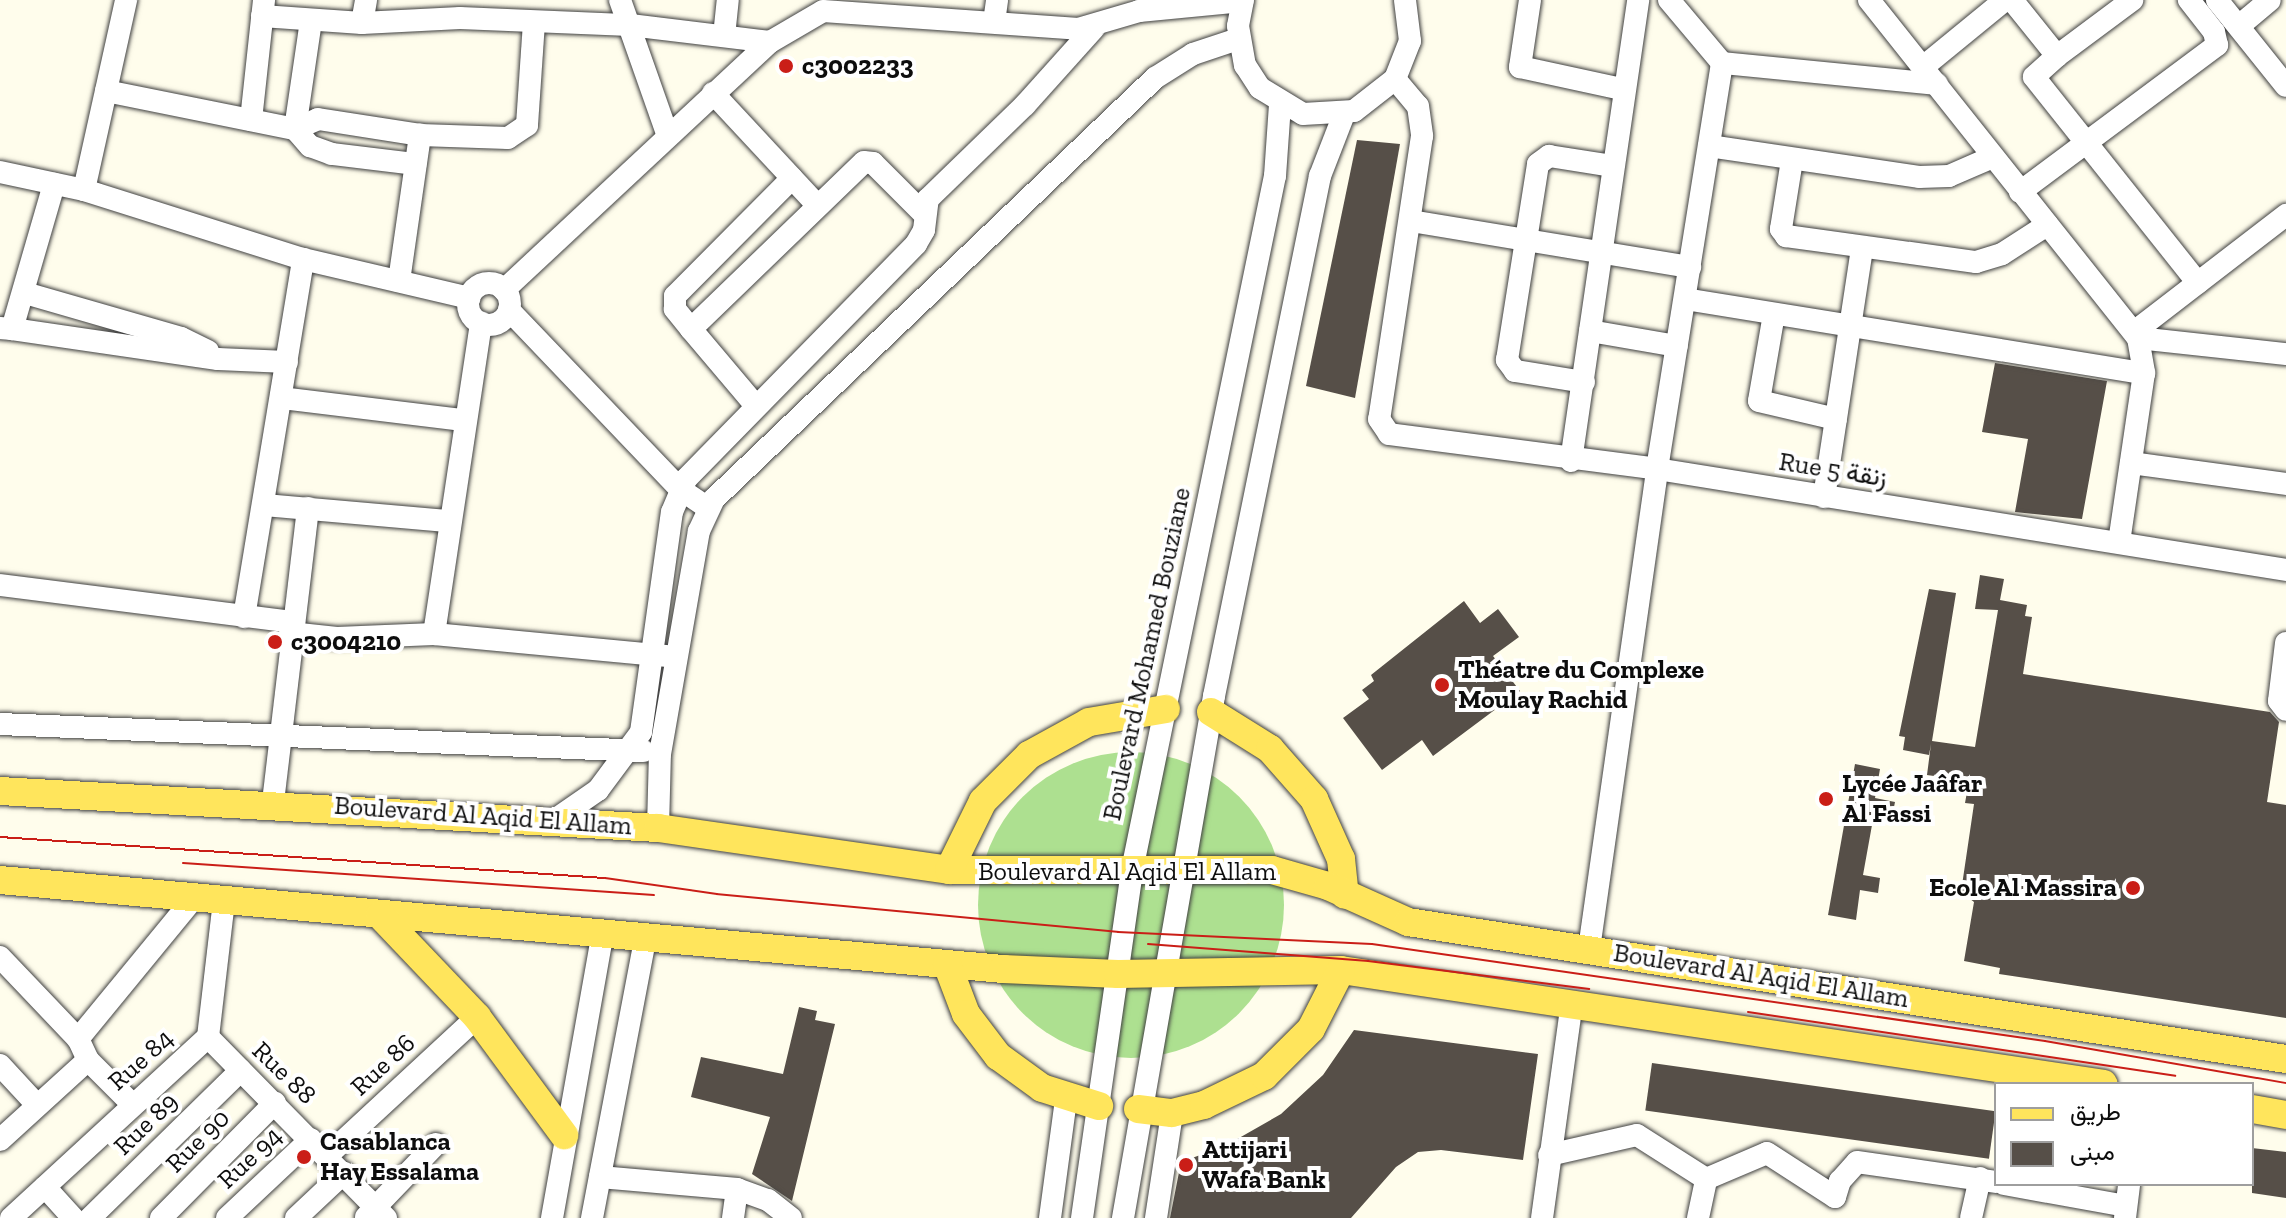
<!DOCTYPE html>
<meta charset="utf-8">
<style>
body{margin:0}
#map{position:relative;width:2286px;height:1218px;overflow:hidden;background:#fffdec;font-family:"Zilla Slab",Vazirmatn,serif}
div>[style]{position:absolute}
[style*='--x']{left:calc(var(--x)*1px);top:calc(var(--y)*1px);width:calc(var(--w)*1px);rotate:calc(var(--a)*1deg)}
.forest>*{inset:0;background:#ade090}
.round{border-radius:50%}
.building>*{inset:0;background:#564f48;transform-origin:0 0}
.roads{filter:drop-shadow(0 0 2px #404040) drop-shadow(0 0 2px #404040)}
.minor>*{height:22px;margin:-11px;padding:0 11px;transform-origin:11px;border-radius:11px;background:#fff}
.minor>.ring{margin:-11px;padding:0;box-sizing:content-box;background:none;border:22px solid #fff;border-radius:50%}
.major>*{height:28px;margin:-14px;padding:0 14px;transform-origin:14px;border-radius:14px;background:#ffe55c}
.tram>*{height:2px;margin:-1px;padding:0 1px;transform-origin:1px;border-radius:1px;background:#ca1e17}
.dots>*{width:22px;height:22px;translate:-50% -50%;box-sizing:border-box;border:4px solid #fff;border-radius:50%}
span{translate:-50% -50%;white-space:nowrap;text-align:center;line-height:1.15;-webkit-text-stroke:8px #fff;paint-order:stroke}
.poi-label{font-size:26px;color:#0d0d0d;font-weight:700}
.left{translate:0 -50%;text-align:left}
.right{translate:-100% -50%;text-align:right}
.street-label{font-size:26px;color:#0d0d0d}
.legend{position:absolute;left:1994px;top:1082px;width:260px;height:104px;box-sizing:border-box;background:#fff;border:2px solid #9e9e9e;margin:0;padding:10px 14px;list-style:none;font-size:24px;color:#0d0d0d}
.legend li{display:flex;align-items:center;gap:16px;height:40px}
.legend b{width:40px;border:2px solid #9e9e9e}
</style>
<div id="map">
<div class="forest">
<div class="round" style="left:978px;top:752px;width:306px;height:306px"></div>
</div>
<div class="building">
<div style="clip-path:polygon(1357px 140px,1400px 144px,1355px 398px,1306px 386px)"></div>
<div style="clip-path:polygon(1995px 363px,2107px 381px,2082px 519px,2015px 512px,2028px 439px,1982px 432px)"></div>
<div style="clip-path:polygon(1980px 575px,2004px 579px,2000px 600px,2027px 605px,2025px 616px,2032px 617px,2023px 674px,2270px 712px,2279px 722px,2267px 802px,2286px 805px,2286px 1018px,1999px 974px,2000px 968px,1964px 961px,1974px 902px,1961px 892px,1974px 804px,1965px 803px,1969px 781px,1927px 775px,1931px 744px,1929px 755px,1903px 750px,1905px 737px,1899px 736px,1929px 589px,1956px 593px,1932px 741px,1975px 747px,1998px 610px,1975px 609px)"></div>
<div style="clip-path:polygon(1464px 601px,1480px 623px,1498px 609px,1519px 637px,1493px 656px,1520px 691px,1433px 756px,1422px 740px,1382px 770px,1343px 718px,1369px 699px,1362px 690px,1374px 681px,1371px 675px)"></div>
<div style="clip-path:polygon(1855px 764px,1880px 769px,1875px 798px,1895px 802px,1892px 817px,1874px 814px,1863px 875px,1880px 878px,1878px 893px,1860px 890px,1856px 920px,1828px 915px)"></div>
<div style="clip-path:polygon(799px 1007px,817px 1011px,815px 1020px,835px 1024px,792px 1201px,752px 1174px,770px 1117px,691px 1097px,701px 1057px,783px 1074px)"></div>
<div style="clip-path:polygon(1354px 1030px,1538px 1054px,1523px 1160px,1441px 1150px,1418px 1152px,1396px 1167px,1351px 1218px,1170px 1218px,1181px 1162px,1225px 1146px,1281px 1114px,1323px 1075px)"></div>
<div style="left:1652px;top:1063px;width:347px;height:48px;rotate:8deg"></div>
<div style="clip-path:polygon(2252px 1148px,2286px 1152px,2286px 1198px,2252px 1193px)"></div>
</div>
<div class="roads">
<div class="minor">
<div style="--x:620;--y:0;--w:144;--a:70.6"></div>
<div style="--x:1243;--y:0;--w:26;--a:101"></div>
<div style="--x:1238;--y:26;--w:40;--a:80"></div>
<div style="--x:1245;--y:65;--w:27;--a:57"></div>
<div style="--x:1260;--y:88;--w:50;--a:31.2"></div>
<div style="--x:1303;--y:114;--w:51;--a:-3.4"></div>
<div style="--x:1354;--y:111;--w:52;--a:-38"></div>
<div style="--x:1395;--y:79;--w:41;--a:-68.5"></div>
<div style="--x:1410;--y:41;--w:41;--a:-97"></div>
<div style="--x:1530;--y:0;--w:68;--a:98.5"></div>
<div style="--x:1520;--y:67;--w:104;--a:12.2"></div>
<div style="--x:1669;--y:0;--w:82;--a:49.9"></div>
<div style="--x:1722;--y:63;--w:216;--a:5.6"></div>
<div style="--x:1869;--y:0;--w:432;--a:51.5"></div>
<div style="--x:2138;--y:338;--w:36;--a:80"></div>
<div style="--x:2144;--y:373;--w:171;--a:98.4"></div>
<div style="--x:2012;--y:0;--w:72;--a:51.2"></div>
<div style="--x:2057;--y:56;--w:94;--a:-36.7"></div>
<div style="--x:2217;--y:0;--w:110;--a:51.3"></div>
<div style="--x:262;--y:16;--w:100;--a:4"></div>
<div style="--x:362;--y:23;--w:98;--a:-2.9"></div>
<div style="--x:460;--y:18;--w:170;--a:2.4"></div>
<div style="--x:630;--y:25;--w:141;--a:6.9"></div>
<div style="--x:770;--y:42;--w:61;--a:-30.3"></div>
<div style="--x:823;--y:11;--w:256;--a:4"></div>
<div style="--x:1078;--y:29;--w:64;--a:-16.4"></div>
<div style="--x:1139;--y:11;--w:104;--a:-5.5"></div>
<div style="--x:994;--y:22;--w:22;--a:-82"></div>
<div style="--x:362;--y:23;--w:23;--a:-80"></div>
<div style="--x:2239;--y:26;--w:40;--a:-40"></div>
<div style="--x:724;--y:36;--w:36;--a:-84"></div>
<div style="--x:2057;--y:56;--w:31;--a:138"></div>
<div style="--x:2034;--y:77;--w:263;--a:51.5"></div>
<div style="--x:1923;--y:67;--w:106;--a:-39.3"></div>
<div style="--x:1395;--y:79;--w:35;--a:50"></div>
<div style="--x:1418;--y:106;--w:30;--a:82"></div>
<div style="--x:1422;--y:136;--w:286;--a:98.6"></div>
<div style="--x:1379;--y:419;--w:18;--a:56"></div>
<div style="--x:1389;--y:434;--w:270;--a:7.4"></div>
<div style="--x:1657;--y:469;--w:637;--a:9.12"></div>
<div style="--x:106;--y:91;--w:193;--a:11.4"></div>
<div style="--x:295;--y:129;--w:25;--a:-23"></div>
<div style="--x:318;--y:119;--w:103;--a:8.9"></div>
<div style="--x:420;--y:135;--w:88;--a:2"></div>
<div style="--x:508;--y:138;--w:23;--a:-34"></div>
<div style="--x:527;--y:125;--w:103;--a:-86.1"></div>
<div style="--x:713;--y:93;--w:153;--a:47.1"></div>
<div style="--x:251;--y:120;--w:121;--a:-83.8"></div>
<div style="--x:295;--y:129;--w:23;--a:49"></div>
<div style="--x:310;--y:146;--w:23;--a:20"></div>
<div style="--x:332;--y:154;--w:84;--a:6.9"></div>
<div style="--x:295;--y:129;--w:110;--a:-81.6"></div>
<div style="--x:1709;--y:146;--w:212;--a:8.4"></div>
<div style="--x:1919;--y:177;--w:30;--a:-2"></div>
<div style="--x:1949;--y:176;--w:48;--a:-23.4"></div>
<div style="--x:1792;--y:160;--w:70;--a:99.1"></div>
<div style="--x:1781;--y:229;--w:9;--a:54"></div>
<div style="--x:1786;--y:236;--w:192;--a:7.8"></div>
<div style="--x:1976;--y:262;--w:27;--a:-17"></div>
<div style="--x:2002;--y:254;--w:54;--a:-32.8"></div>
<div style="--x:0;--y:172;--w:86;--a:12.1"></div>
<div style="--x:84;--y:190;--w:230;--a:17.5"></div>
<div style="--x:303;--y:259;--w:171;--a:13.2"></div>
<div style="--x:84;--y:190;--w:195;--a:-77.5"></div>
<div style="--x:2020;--y:192;--w:246;--a:-36.7"></div>
<div style="--x:2217;--y:45;--w:13;--a:-103"></div>
<div style="--x:2214;--y:32;--w:41;--a:-128"></div>
<div style="--x:1411;--y:221;--w:283;--a:9.4"></div>
<div style="--x:399;--y:281;--w:148;--a:-81.8"></div>
<div class="ring" style="left:468px;top:283px;width:20px;height:20px"></div>
<div style="--x:504;--y:290;--w:364;--a:-43"></div>
<div style="--x:25;--y:293;--w:162;--a:16.1"></div>
<div style="--x:181;--y:338;--w:30;--a:26"></div>
<div style="--x:1685;--y:299;--w:465;--a:9.2"></div>
<div style="--x:509;--y:310;--w:248;--a:46.3"></div>
<div style="--x:680;--y:489;--w:34;--a:34"></div>
<div style="--x:1774;--y:314;--w:88;--a:99.8"></div>
<div style="--x:1759;--y:401;--w:79;--a:13.2"></div>
<div style="--x:0;--y:328;--w:12;--a:5"></div>
<div style="--x:12;--y:329;--w:151;--a:-73.8"></div>
<div style="--x:12;--y:329;--w:208;--a:8.3"></div>
<div style="--x:218;--y:359;--w:69;--a:2.5"></div>
<div style="--x:691;--y:329;--w:26;--a:-129"></div>
<div style="--x:675;--y:309;--w:13;--a:-90"></div>
<div style="--x:675;--y:296;--w:166;--a:-45.2"></div>
<div style="--x:1590;--y:331;--w:88;--a:9.8"></div>
<div style="--x:2134;--y:332;--w:192;--a:-37.6"></div>
<div style="--x:2138;--y:338;--w:149;--a:6.2"></div>
<div style="--x:1584;--y:382;--w:70;--a:-170.9"></div>
<div style="--x:1515;--y:371;--w:14;--a:-126"></div>
<div style="--x:1507;--y:360;--w:198;--a:-81"></div>
<div style="--x:1538;--y:164;--w:14;--a:-36"></div>
<div style="--x:1549;--y:156;--w:65;--a:8.9"></div>
<div style="--x:281;--y:398;--w:183;--a:6.9"></div>
<div style="--x:756;--y:406;--w:101;--a:-130.2"></div>
<div style="--x:691;--y:329;--w:240;--a:-44"></div>
<div style="--x:864;--y:162;--w:9;--a:6"></div>
<div style="--x:873;--y:163;--w:71;--a:45"></div>
<div style="--x:1571;--y:461;--w:466;--a:-81.7"></div>
<div style="--x:2131;--y:463;--w:156;--a:7.7"></div>
<div style="--x:1824;--y:497;--w:250;--a:-81.3"></div>
<div style="--x:264;--y:505;--w:184;--a:5"></div>
<div style="--x:0;--y:585;--w:293;--a:7.2"></div>
<div style="--x:244;--y:617;--w:363;--a:-80.6"></div>
<div style="--x:290;--y:633;--w:47;--a:6.1"></div>
<div style="--x:337;--y:638;--w:97;--a:-2.4"></div>
<div style="--x:434;--y:634;--w:235;--a:5.4"></div>
<div style="--x:434;--y:634;--w:315;--a:-81.4"></div>
<div style="--x:2286;--y:643;--w:58;--a:96.9"></div>
<div style="--x:2279;--y:701;--w:11;--a:52"></div>
<div style="--x:0;--y:724;--w:644;--a:2.4"></div>
<div style="--x:273;--y:802;--w:296;--a:-83.2"></div>
<div style="--x:556;--y:819;--w:51;--a:-34.6"></div>
<div style="--x:598;--y:790;--w:72;--a:-53.4"></div>
<div style="--x:641;--y:732;--w:222;--a:-82"></div>
<div style="--x:672;--y:512;--w:36;--a:-67"></div>
<div style="--x:686;--y:479;--w:329;--a:-45.6"></div>
<div style="--x:916;--y:244;--w:16;--a:-60"></div>
<div style="--x:924;--y:230;--w:31;--a:-83"></div>
<div style="--x:928;--y:199;--w:135;--a:-44.1"></div>
<div style="--x:1025;--y:105;--w:103;--a:-48.1"></div>
<div style="--x:658;--y:828;--w:74;--a:-88.5"></div>
<div style="--x:660;--y:754;--w:226;--a:-80.1"></div>
<div style="--x:699;--y:531;--w:35;--a:-65"></div>
<div style="--x:714;--y:499;--w:610;--a:-43.67"></div>
<div style="--x:1155;--y:78;--w:45;--a:-32.3"></div>
<div style="--x:1193;--y:54;--w:47;--a:-18.4"></div>
<div style="--x:1589;--y:949;--w:485;--a:-81.9"></div>
<div style="--x:1657;--y:469;--w:411;--a:-80.9"></div>
<div style="--x:0;--y:957;--w:113;--a:46.4"></div>
<div style="--x:208;--y:1037;--w:254;--a:45.5"></div>
<div style="--x:0;--y:1065;--w:54;--a:47.2"></div>
<div style="--x:133;--y:1105;--w:64;--a:-135"></div>
<div style="--x:88;--y:1060;--w:23;--a:-115"></div>
<div style="--x:78;--y:1039;--w:181;--a:-50.6"></div>
<div style="--x:0;--y:1140;--w:119;--a:-42.3"></div>
<div style="--x:328;--y:1155;--w:203;--a:-42.8"></div>
<div style="--x:1549;--y:1155;--w:90;--a:-12.8"></div>
<div style="--x:1637;--y:1135;--w:82;--a:32.5"></div>
<div style="--x:1706;--y:1179;--w:66;--a:-23.1"></div>
<div style="--x:1767;--y:1153;--w:81;--a:32.9"></div>
<div style="--x:1835;--y:1197;--w:17;--a:-73"></div>
<div style="--x:1840;--y:1181;--w:25;--a:-48"></div>
<div style="--x:1857;--y:1162;--w:140;--a:8.2"></div>
<div style="--x:600;--y:1177;--w:138;--a:5"></div>
<div style="--x:737;--y:1189;--w:33;--a:20"></div>
<div style="--x:768;--y:1200;--w:29;--a:38"></div>
<div style="--x:2004;--y:1184;--w:124;--a:10.2"></div>
<div style="--x:45;--y:1187;--w:42;--a:47.9"></div>
<div style="--x:366;--y:1217;--w:101;--a:-46.2"></div>
<div style="--x:11;--y:1218;--w:268;--a:-42.6"></div>
<div style="--x:208;--y:1037;--w:137;--a:-83.3"></div>
<div style="--x:90;--y:1218;--w:211;--a:-44.4"></div>
<div style="--x:161;--y:1218;--w:162;--a:-45.3"></div>
<div style="--x:227;--y:1218;--w:115;--a:-43.2"></div>
<div style="--x:296;--y:1218;--w:66;--a:-43.2"></div>
<div style="--x:552;--y:1218;--w:286;--a:-79.9"></div>
<div style="--x:592;--y:1218;--w:283;--a:-79.2"></div>
<div style="--x:733;--y:1218;--w:29;--a:-82"></div>
<div style="--x:1050;--y:1218;--w:120;--a:-82.3"></div>
<div style="--x:1082;--y:1218;--w:352;--a:-81.8"></div>
<div style="--x:1132;--y:870;--w:709;--a:-78.36"></div>
<div style="--x:1275;--y:176;--w:71;--a:-86"></div>
<div style="--x:1123;--y:1218;--w:530;--a:-80.11"></div>
<div style="--x:1214;--y:696;--w:531;--a:-78.48"></div>
<div style="--x:1320;--y:176;--w:66;--a:-68.8"></div>
<div style="--x:1156;--y:1218;--w:106;--a:-81.3"></div>
<div style="--x:1542;--y:1218;--w:217;--a:-82.1"></div>
<div style="--x:1698;--y:1218;--w:40;--a:-78"></div>
<div style="--x:1971;--y:1218;--w:41;--a:-77.3"></div>
<div style="--x:2125;--y:1218;--w:34;--a:-83"></div>
</div>
<div class="major">
<div style="--x:1211;--y:712;--w:70;--a:32.1"></div>
<div style="--x:1270;--y:749;--w:67;--a:48.7"></div>
<div style="--x:1314;--y:799;--w:66;--a:65.8"></div>
<div style="--x:1341;--y:859;--w:36;--a:84"></div>
<div style="--x:0;--y:791;--w:659;--a:3.22"></div>
<div style="--x:658;--y:828;--w:294;--a:8.2"></div>
<div style="--x:949;--y:870;--w:323;--a:0"></div>
<div style="--x:1272;--y:870;--w:58;--a:15.9"></div>
<div style="--x:1328;--y:886;--w:88;--a:24.2"></div>
<div style="--x:1408;--y:922;--w:889;--a:8.87"></div>
<div style="--x:949;--y:870;--w:77;--a:-63.8"></div>
<div style="--x:983;--y:801;--w:65;--a:-45"></div>
<div style="--x:1029;--y:755;--w:68;--a:-28.8"></div>
<div style="--x:1089;--y:722;--w:78;--a:-9.6"></div>
<div style="--x:0;--y:880;--w:1007;--a:5.07"></div>
<div style="--x:1003;--y:969;--w:115;--a:2.5"></div>
<div style="--x:1118;--y:974;--w:223;--a:-1"></div>
<div style="--x:1341;--y:970;--w:771;--a:8.5"></div>
<div style="--x:380;--y:915;--w:141;--a:46.4"></div>
<div style="--x:477;--y:1017;--w:147;--a:53.6"></div>
<div style="--x:947;--y:964;--w:53;--a:69.2"></div>
<div style="--x:966;--y:1014;--w:53;--a:52.7"></div>
<div style="--x:998;--y:1056;--w:54;--a:36"></div>
<div style="--x:1042;--y:1088;--w:60;--a:17.5"></div>
<div style="--x:1138;--y:1109;--w:34;--a:7"></div>
<div style="--x:1172;--y:1113;--w:33;--a:-14"></div>
<div style="--x:1204;--y:1105;--w:67;--a:-25.8"></div>
<div style="--x:1264;--y:1076;--w:66;--a:-45"></div>
<div style="--x:1311;--y:1029;--w:66;--a:-63"></div>
<div style="--x:2252;--y:1109;--w:35;--a:10"></div>
</div>
</div>
<div class="tram">
<div style="--x:0;--y:837;--w:606;--a:3.88"></div>
<div style="--x:605;--y:878;--w:113;--a:8.1"></div>
<div style="--x:717;--y:894;--w:403;--a:5.4"></div>
<div style="--x:1118;--y:932;--w:254;--a:2.7"></div>
<div style="--x:1372;--y:944;--w:680;--a:8.2"></div>
<div style="--x:2045;--y:1041;--w:245;--a:9.9"></div>
<div style="--x:183;--y:863;--w:472;--a:3.9"></div>
<div style="--x:1148;--y:944;--w:221;--a:4.4"></div>
<div style="--x:1368;--y:961;--w:223;--a:7.2"></div>
<div style="--x:1748;--y:1012;--w:432;--a:8.5"></div>
</div>
<div class="dots">
<div style="left:786px;top:66px;background:#ca1e17"></div>
<div style="left:275px;top:642px;background:#ca1e17"></div>
<div style="left:1442px;top:685px;background:#ca1e17"></div>
<div style="left:1826px;top:799px;background:#ca1e17"></div>
<div style="left:2133px;top:888px;background:#ca1e17"></div>
<div style="left:304px;top:1157px;background:#ca1e17"></div>
<div style="left:1186px;top:1165px;background:#ca1e17"></div>
</div>
<div class="poi-label">
<span class="left" style="left:802px;top:66px">c3002233</span>
<span class="left" style="left:291px;top:642px">c3004210</span>
<span class="left" style="left:1458px;top:685px">Théatre du Complexe<br>Moulay Rachid</span>
<span class="left" style="left:1842px;top:799px">Lycée Jaâfar<br>Al Fassi</span>
<span class="right" style="left:2117px;top:888px">Ecole Al Massira</span>
<span class="left" style="left:320px;top:1157px">Casablanca<br>Hay Essalama</span>
<span class="left" style="left:1202px;top:1165px">Attijari<br>Wafa Bank</span>
</div>
<div class="street-label">
<span style="left:1833px;top:470px;rotate:9deg">Rue 5 زنقة</span>
<span style="left:1147px;top:654px;rotate:-78deg">Boulevard Mohamed Bouziane</span>
<span style="left:483px;top:816px;rotate:4deg">Boulevard Al Aqid El Allam</span>
<span style="left:1127px;top:872px">Boulevard Al Aqid El Allam</span>
<span style="left:1761px;top:976px;rotate:9deg">Boulevard Al Aqid El Allam</span>
<span style="left:141px;top:1060px;rotate:-42deg">Rue 84</span>
<span style="left:383px;top:1065px;rotate:-43deg">Rue 86</span>
<span style="left:284px;top:1073px;rotate:44deg">Rue 88</span>
<span style="left:146px;top:1124px;rotate:-44deg">Rue 89</span>
<span style="left:198px;top:1141px;rotate:-45deg">Rue 90</span>
<span style="left:250px;top:1158px;rotate:-43deg">Rue 94</span>
</div>
<ul class="legend">
<li><b style="height:10px;background:#ffe55c"></b>طريق</li>
<li><b style="height:22px;background:#564f48"></b>مبنى</li>
</ul>
</div>
